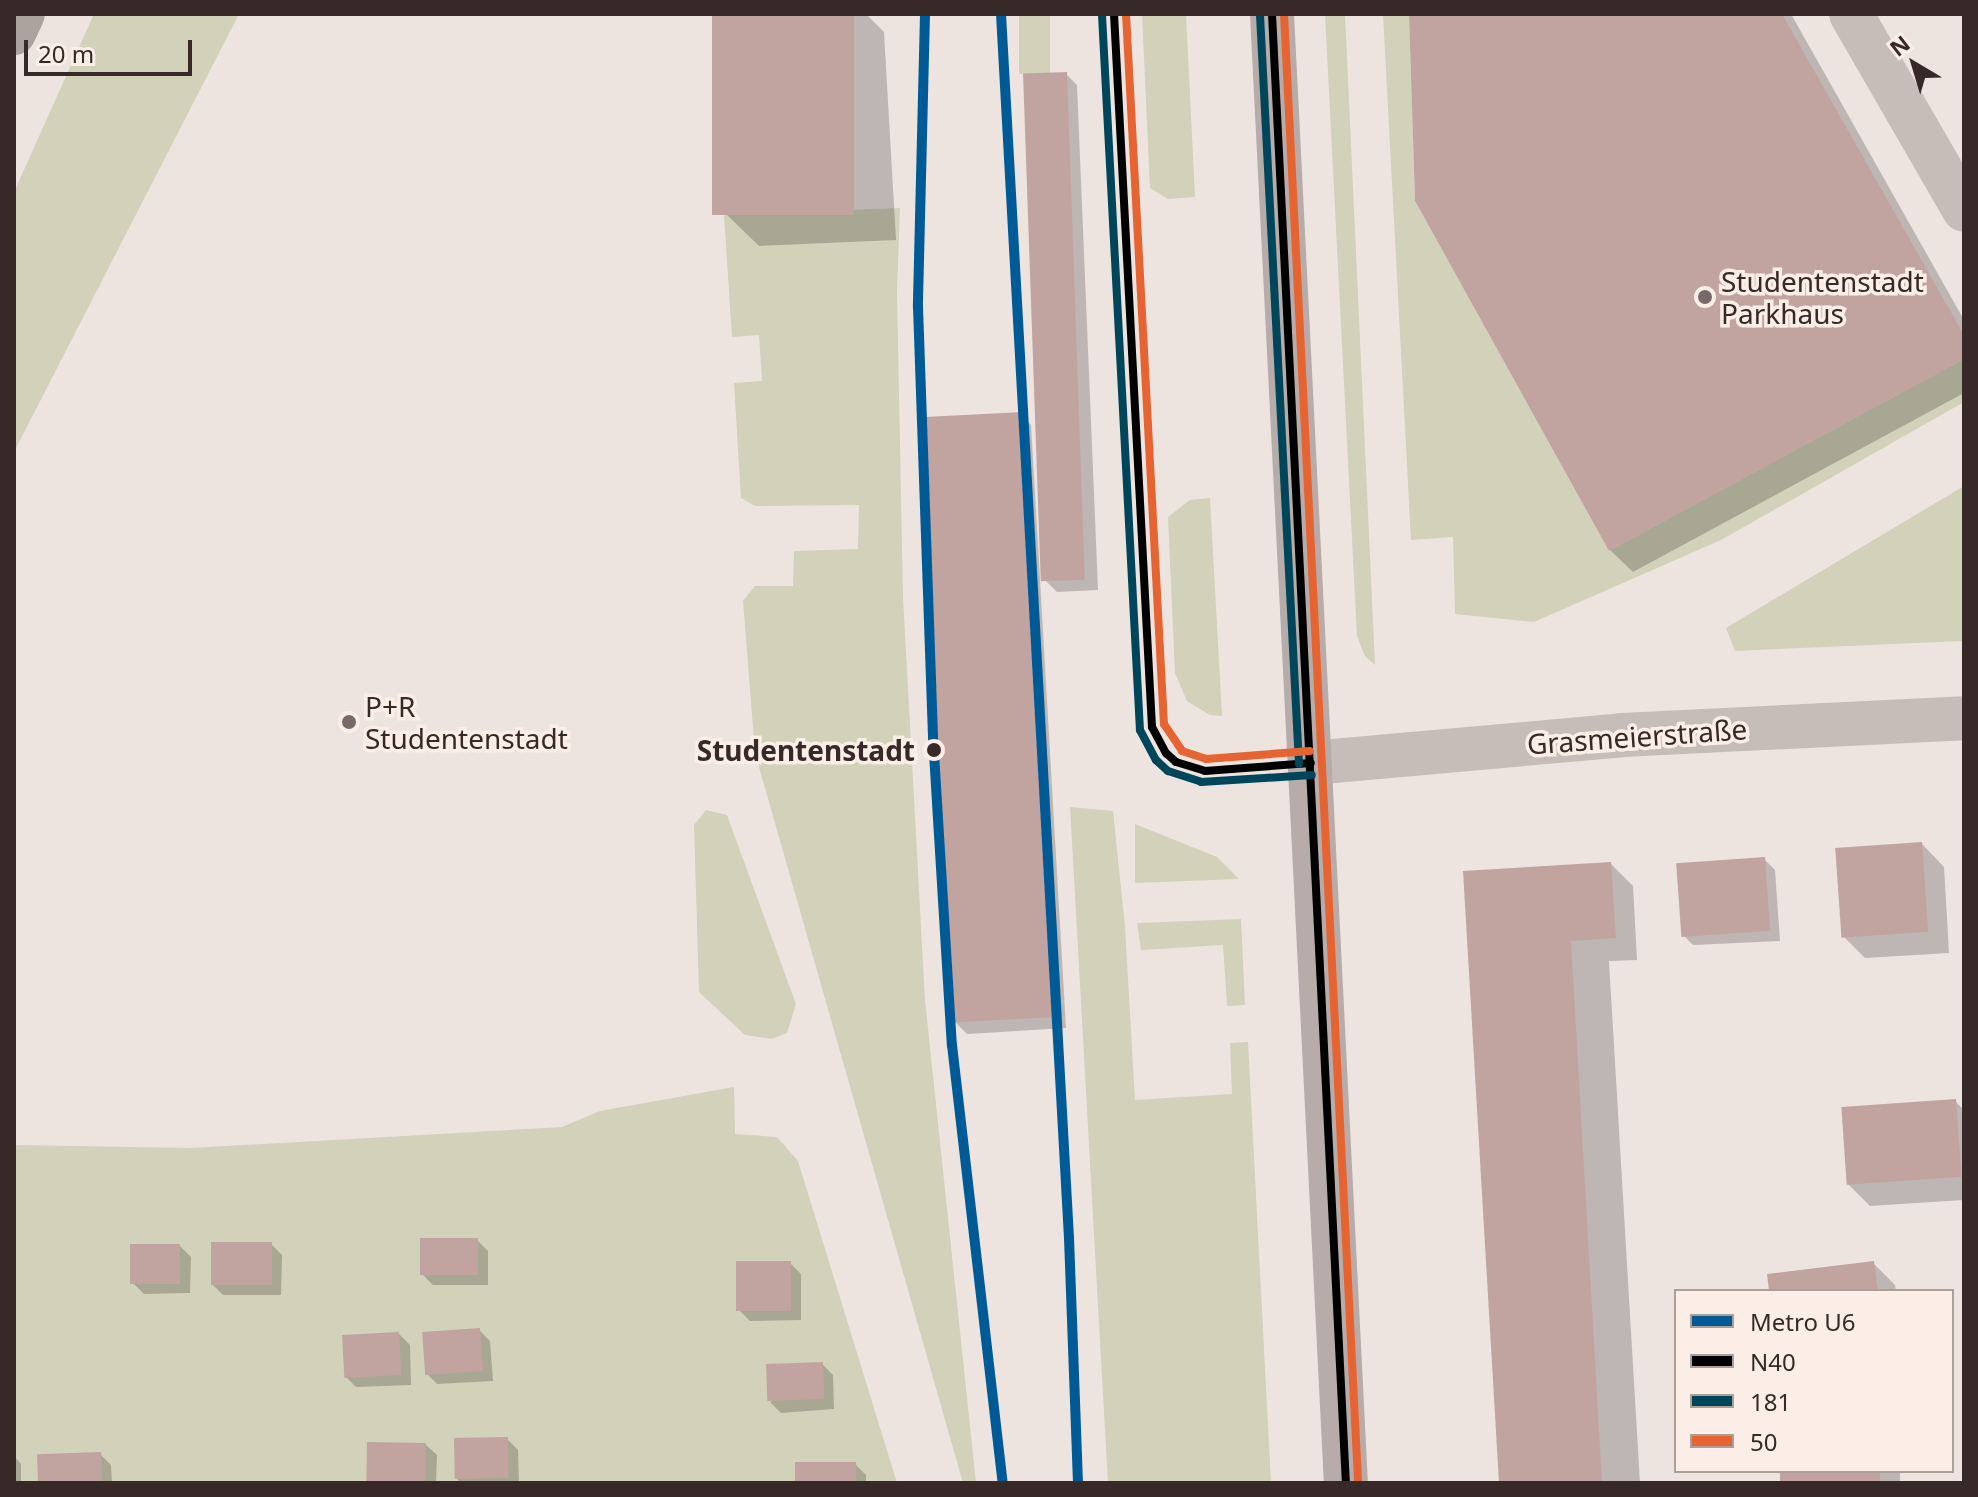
<!DOCTYPE html>
<meta charset="utf-8">
<style>
body{margin:0}
#map{position:relative;width:1978px;height:1497px;overflow:hidden;background:#ede4e0;font-family:"Noto Sans",sans-serif}
div>[style]{position:absolute}
[style*='--x']{left:calc(var(--x)*1px);top:calc(var(--y)*1px);width:calc(var(--w)*1px);rotate:calc(var(--a)*1deg)}
.green>*{inset:0;background:#d2d1b9;transform-origin:0 0}
.shadow>*{inset:0;background:#0003;transform-origin:0 0}
.building>*{inset:0;background:#c1a4a0;transform-origin:0 0}
.minor>*{height:44px;margin:-22px;padding:0 22px;transform-origin:22px;border-radius:22px;background:#c6bcb8}
.secondary>*{height:44px;margin:-22px;padding:0 22px;transform-origin:22px;border-radius:22px;background:#b7aca9}
.motorway>*{height:44px;margin:-22px;padding:0 22px;transform-origin:22px;border-radius:22px;background:#aca39f}
.bus-1>*{height:8px;margin:-4px;padding:0 4px;transform-origin:4px;border-radius:4px;background:#000}
.bus-2>*{height:8px;margin:-4px;padding:0 4px;transform-origin:4px;border-radius:4px;background:#00465a}
.bus-3>*{height:8px;margin:-4px;padding:0 4px;transform-origin:4px;border-radius:4px;background:#e66432}
.metro-1>*{height:10px;margin:-5px;padding:0 5px;transform-origin:5px;border-radius:5px;background:#005a96}
.dots>*{width:22px;height:22px;translate:-50% -50%;box-sizing:border-box;border:4px solid #faeee6;border-radius:50%}
span{translate:-50% -50%;white-space:nowrap;text-align:center;line-height:1.15;-webkit-text-stroke:7px #faeee6;paint-order:stroke}
.poi-label{font-size:28px;color:#372927}
.left{translate:0 -50%;text-align:left}
.street-label{font-size:28px;color:#372927}
.stop-label{font-size:28px;color:#372927;font-weight:700}
.right{translate:-100% -50%;text-align:right}
.frame{position:absolute;inset:0;border:16px solid #372927;pointer-events:none}
.legend{position:absolute;left:1674px;top:1289px;width:280px;height:184px;box-sizing:border-box;background:#faeee6;border:2px solid #ac9f9a;margin:0;padding:10px 14px;list-style:none;font-size:24px;color:#372927}
.legend li{display:flex;align-items:center;gap:16px;height:40px}
.legend b{width:40px;border:2px solid #ac9f9a}
.north{position:absolute;left:1874px;top:24px;width:80px;height:80px;-webkit-text-stroke:6px #faeee6;paint-order:stroke;rotate:322deg;font-size:22px;font-weight:700;line-height:32px;text-align:center;color:#372927}
.north::after{content:'';display:block;margin:auto;width:28px;height:36px;background:#372927;clip-path:polygon(50% 0,100% 100%,50% 72%,0 100%)}
.scale{position:absolute;left:24px;top:40px;width:168px;height:36px;box-sizing:border-box;border:4px solid #372927;border-top:0;padding-left:10px;font-size:24px;line-height:28px;white-space:nowrap;color:#372927;-webkit-text-stroke:6px #faeee6;paint-order:stroke}
</style>
<div id="map">
<div class="green">
<div style="clip-path:polygon(94px 14px,239px 14px,14px 452px,14px 192px)"></div>
<div style="left:1019px;top:14px;width:31px;height:60px"></div>
<div style="clip-path:polygon(1142px 14px,1186px 14px,1195px 197px,1168px 199px,1150px 188px)"></div>
<div style="clip-path:polygon(1325px 14px,1345px 14px,1375px 665px,1365px 656px,1357px 636px)"></div>
<div style="clip-path:polygon(1383px 14px,1409px 14px,1415px 201px,1609px 551px,1964px 359px,1964px 402px,1721px 540px,1534px 622px,1455px 614px,1453px 537px,1411px 540px)"></div>
<div style="clip-path:polygon(900px 208px,897px 292px,903px 597px,925px 1000px,976px 1483px,963px 1483px,755px 753px,743px 601px,755px 586px,793px 586px,794px 551px,858px 549px,859px 505px,755px 506px,741px 498px,734px 383px,762px 381px,759px 335px,732px 337px,724px 215px)"></div>
<div style="clip-path:polygon(1964px 486px,1964px 641px,1735px 651px,1726px 628px)"></div>
<div style="clip-path:polygon(1210px 498px,1222px 716px,1210px 715px,1187px 701px,1175px 673px,1168px 517px,1190px 500px)"></div>
<div style="clip-path:polygon(1070px 807px,1113px 811px,1125px 927px,1135px 1100px,1232px 1094px,1230px 1043px,1248px 1042px,1271px 1483px,1108px 1483px)"></div>
<div style="clip-path:polygon(706px 810px,727px 815px,796px 1004px,787px 1033px,772px 1039px,745px 1035px,699px 992px,694px 825px)"></div>
<div style="clip-path:polygon(1135px 824px,1217px 857px,1239px 879px,1135px 883px)"></div>
<div style="clip-path:polygon(1241px 919px,1245px 1005px,1227px 1006px,1223px 945px,1141px 950px,1137px 923px)"></div>
<div style="clip-path:polygon(734px 1087px,735px 1134px,777px 1137px,798px 1161px,897px 1483px,14px 1483px,14px 1145px,190px 1148px,562px 1127px,600px 1111px)"></div>
</div>
<div class="shadow">
<div style="clip-path:polygon(714px 14px,866px 14px,884px 32px,896px 240px,759px 246px,726px 214px)"></div>
<div style="clip-path:polygon(1411px 14px,1791px 14px,1964px 320px,1964px 393px,1633px 572px,1610px 550px)"></div>
<div style="clip-path:polygon(1066px 74px,1077px 85px,1098px 590px,1057px 592px,1046px 581px)"></div>
<div style="clip-path:polygon(1020px 414px,1031px 425px,1066px 1028px,967px 1034px,956px 1023px)"></div>
<div style="clip-path:polygon(1922px 844px,1944px 867px,1949px 953px,1865px 958px,1843px 936px)"></div>
<div style="clip-path:polygon(1764px 859px,1775px 870px,1780px 941px,1693px 945px,1682px 934px)"></div>
<div style="clip-path:polygon(1611px 864px,1633px 886px,1637px 960px,1609px 961px,1640px 1483px,1501px 1483px,1465px 873px)"></div>
<div style="clip-path:polygon(1955px 1101px,1964px 1110px,1964px 1200px,1870px 1206px,1847px 1183px)"></div>
<div style="clip-path:polygon(477px 1240px,488px 1251px,488px 1285px,433px 1285px,422px 1274px)"></div>
<div style="clip-path:polygon(271px 1244px,282px 1255px,281px 1295px,223px 1295px,212px 1284px)"></div>
<div style="clip-path:polygon(180px 1246px,191px 1257px,190px 1293px,144px 1294px,133px 1283px)"></div>
<div style="clip-path:polygon(790px 1263px,801px 1274px,801px 1320px,750px 1321px,739px 1310px)"></div>
<div style="clip-path:polygon(1873px 1263px,1895px 1285px,1896px 1291px,1771px 1291px)"></div>
<div style="clip-path:polygon(479px 1330px,490px 1341px,493px 1381px,437px 1384px,426px 1373px)"></div>
<div style="clip-path:polygon(399px 1334px,410px 1345px,411px 1385px,356px 1387px,345px 1376px)"></div>
<div style="clip-path:polygon(822px 1364px,833px 1375px,834px 1409px,781px 1413px,770px 1402px)"></div>
<div style="clip-path:polygon(507px 1439px,518px 1450px,519px 1483px,461px 1483px,457px 1479px)"></div>
<div style="clip-path:polygon(426px 1445px,437px 1455px,436px 1483px,368px 1483px)"></div>
<div style="clip-path:polygon(100px 1454px,111px 1465px,112px 1483px,39px 1483px)"></div>
<div style="clip-path:polygon(14px 1456px,21px 1464px,21px 1483px,14px 1483px)"></div>
<div style="clip-path:polygon(855px 1464px,866px 1475px,866px 1483px,797px 1483px)"></div>
<div style="left:1782px;top:1471px;width:118px;height:12px"></div>
</div>
<div class="building">
<div style="left:712px;top:14px;width:142px;height:201px"></div>
<div style="clip-path:polygon(1409px 14px,1782px 14px,1964px 335px,1964px 359px,1609px 551px,1415px 201px)"></div>
<div style="left:1067px;top:72px;width:508px;height:44px;rotate:88deg"></div>
<div style="left:1021px;top:412px;width:606px;height:101px;rotate:87deg"></div>
<div style="left:1922px;top:842px;width:90px;height:87px;rotate:86deg"></div>
<div style="left:1765px;top:857px;width:74px;height:89px;rotate:86deg"></div>
<div style="clip-path:polygon(1611px 862px,1616px 938px,1571px 941px,1602px 1483px,1499px 1483px,1463px 871px)"></div>
<div style="left:1956px;top:1099px;width:78px;height:115px;rotate:86deg"></div>
<div style="left:420px;top:1238px;width:58px;height:37px"></div>
<div style="left:211px;top:1242px;width:61px;height:43px"></div>
<div style="left:130px;top:1244px;width:50px;height:40px"></div>
<div style="left:736px;top:1261px;width:55px;height:50px"></div>
<div style="clip-path:polygon(1874px 1261px,1878px 1291px,1769px 1291px,1767px 1274px)"></div>
<div style="left:480px;top:1328px;width:43px;height:58px;rotate:86deg"></div>
<div style="left:399px;top:1332px;width:43px;height:57px;rotate:87deg"></div>
<div style="left:823px;top:1362px;width:37px;height:57px;rotate:88deg"></div>
<div style="left:508px;top:1437px;width:41px;height:54px;rotate:89deg"></div>
<div style="left:367px;top:1442px;width:59px;height:41px;rotate:1deg"></div>
<div style="left:101px;top:1452px;width:31px;height:64px;rotate:88deg"></div>
<div style="left:795px;top:1462px;width:61px;height:21px"></div>
<div style="left:1780px;top:1471px;width:100px;height:12px"></div>
</div>
<div class="minor">
<div style="--x:1851;--y:14;--w:226;--a:60"></div>
<div style="--x:1311;--y:763;--w:312;--a:-5.1"></div>
<div style="--x:1622;--y:735;--w:342;--a:-2.8"></div>
</div>
<div class="secondary">
<div style="--x:1272;--y:14;--w:1471;--a:87.12"></div>
</div>
<div class="motorway">
<div style="--x:14;--y:33;--w:21;--a:-65"></div>
</div>
<div class="bus-1">
<div style="--x:1114;--y:14;--w:714;--a:86.95"></div>
<div style="--x:1152;--y:727;--w:30;--a:62"></div>
<div style="--x:1166;--y:753;--w:13;--a:42"></div>
<div style="--x:1176;--y:762;--w:30;--a:17"></div>
<div style="--x:1205;--y:771;--w:106;--a:-4.3"></div>
<div style="--x:1272;--y:14;--w:1471;--a:87.12"></div>
</div>
<div class="bus-2">
<div style="--x:1102;--y:15;--w:716;--a:86.96"></div>
<div style="--x:1140;--y:730;--w:34;--a:62"></div>
<div style="--x:1156;--y:760;--w:16;--a:43"></div>
<div style="--x:1168;--y:771;--w:35;--a:18"></div>
<div style="--x:1201;--y:782;--w:111;--a:-3.6"></div>
<div style="--x:1260;--y:15;--w:750;--a:87.02"></div>
</div>
<div class="bus-3">
<div style="--x:1126;--y:14;--w:711;--a:86.94"></div>
<div style="--x:1164;--y:724;--w:32;--a:56"></div>
<div style="--x:1182;--y:751;--w:25;--a:18"></div>
<div style="--x:1206;--y:759;--w:104;--a:-4.4"></div>
<div style="--x:1284;--y:14;--w:1470;--a:87.11"></div>
</div>
<div class="metro-1">
<div style="--x:925;--y:14;--w:293;--a:91.4"></div>
<div style="--x:918;--y:307;--w:430;--a:88"></div>
<div style="--x:933;--y:737;--w:309;--a:86.5"></div>
<div style="--x:952;--y:1045;--w:441;--a:83.4"></div>
<div style="--x:1001;--y:14;--w:1226;--a:86.82"></div>
<div style="--x:1069;--y:1238;--w:245;--a:87.9"></div>
</div>
<div class="dots">
<div style="left:1705px;top:297px;background:#776a68"></div>
<div style="left:349px;top:722px;background:#776a68"></div>
<div style="left:934px;top:750px;background:#372927"></div>
</div>
<div class="poi-label">
<span class="left" style="left:1721px;top:297px">Studentenstadt<br>Parkhaus</span>
<span class="left" style="left:365px;top:722px">P+R<br>Studentenstadt</span>
</div>
<div class="street-label">
<span style="left:1637px;top:736px;rotate:-4deg">Grasmeierstraße</span>
</div>
<div class="stop-label">
<span class="right" style="left:915px;top:750px">Studentenstadt</span>
</div>
<div class="frame"></div>
<ul class="legend">
<li><b style="height:10px;background:#005a96"></b>Metro U6</li>
<li><b style="height:10px;background:#000"></b>N40</li>
<li><b style="height:10px;background:#00465a"></b>181</li>
<li><b style="height:10px;background:#e66432"></b>50</li>
</ul>
<div class="north">N</div>
<div class="scale">20 m</div>
</div>
